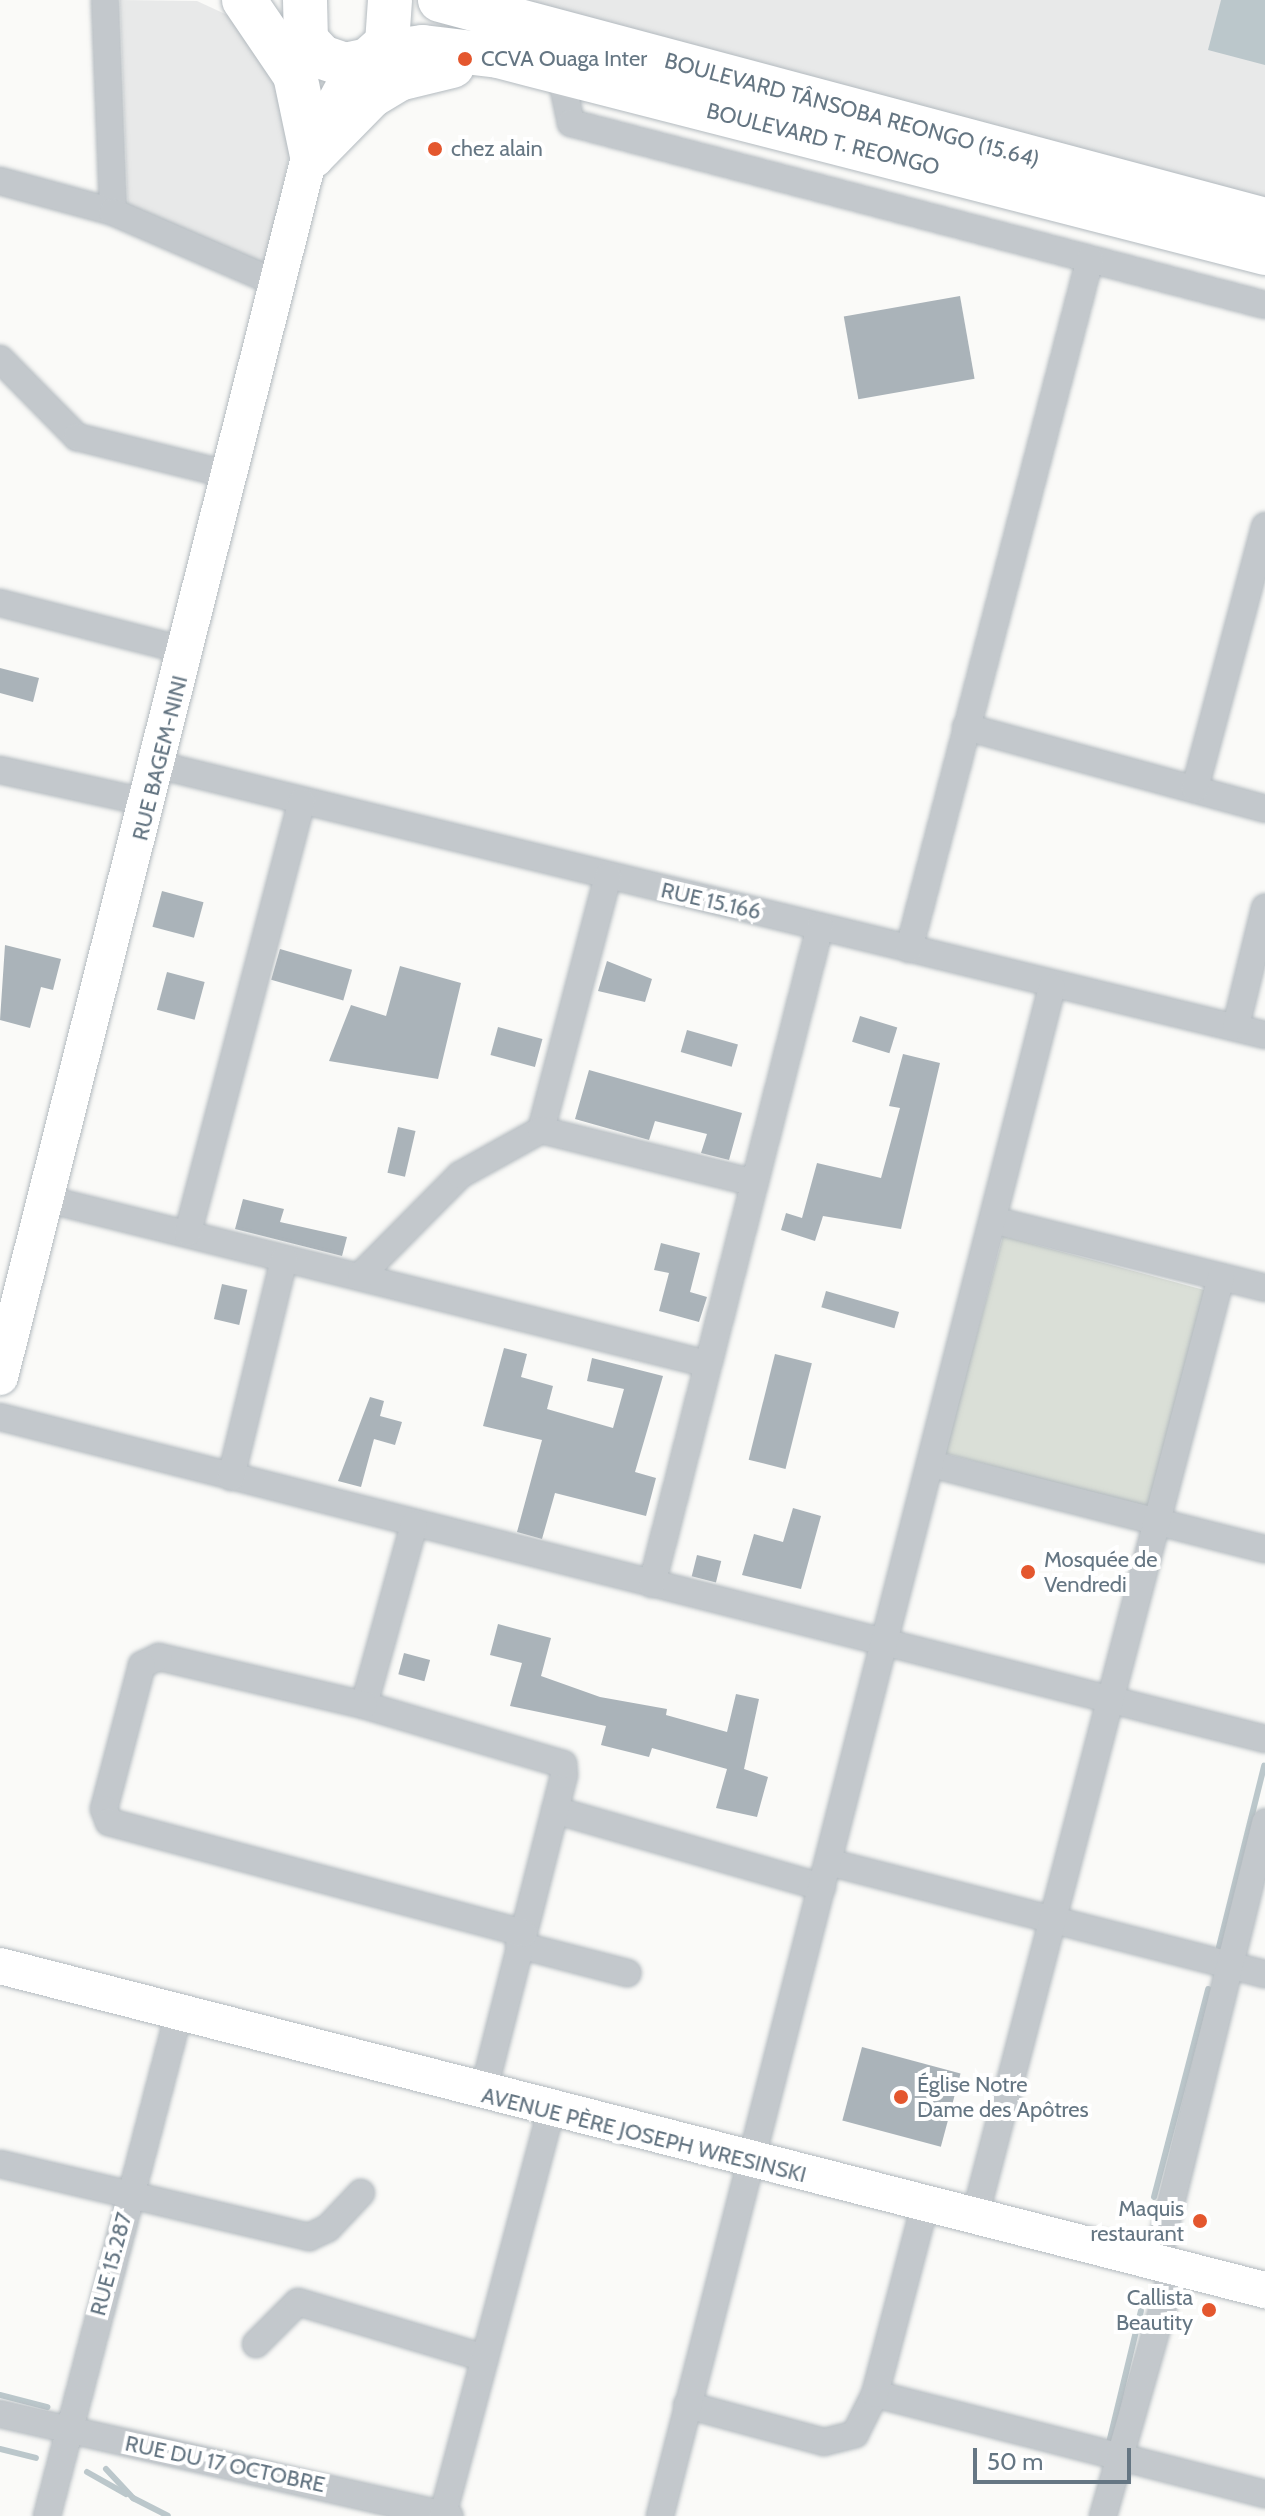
<!DOCTYPE html>
<meta charset="utf-8">
<style>
body{margin:0}
#map{position:relative;width:1265px;height:2516px;overflow:hidden;background:#fafaf8;font-family:Cabin,sans-serif}
div>[style]{position:absolute}
[style*='--x']{left:calc(var(--x)*1px);top:calc(var(--y)*1px);width:calc(var(--w)*1px);rotate:calc(var(--a)*1deg)}
.built>*{inset:0;background:#e8e9e9}
.green>*{inset:0;background:#dadfd7;transform-origin:0 0}
.water>*{inset:0;background:#bbc7cb}
.stream>*{height:6px;margin:-3px;padding:0 3px;transform-origin:3px;border-radius:3px;background:#bbc7cb}
.building>*{inset:0;background:#aab3b9;transform-origin:0 0}
.roads{filter:drop-shadow(0 0 2px #b3babf) drop-shadow(0 0 2px #b3babf)}
.street>*{height:26px;margin:-13px;padding:0 13px;transform-origin:13px;border-radius:13px;background:#c3c8cc}
.secondary>*{height:36px;margin:-18px;padding:0 18px;transform-origin:18px;border-radius:18px;background:#fff}
.highway>*{height:44px;margin:-22px;padding:0 22px;transform-origin:22px;border-radius:22px;background:#fff}
.dots>*{width:22px;height:22px;translate:-50% -50%;box-sizing:border-box;border:4px solid #fff;border-radius:50%}
span{translate:-50% -50%;white-space:nowrap;text-align:center;line-height:1.15;-webkit-text-stroke:8px #fff;paint-order:stroke}
.poi-label{font-size:22px;color:#657683}
.left{translate:0 -50%;text-align:left}
.right{translate:-100% -50%;text-align:right}
.street-label{font-size:22px;color:#657683}
.scale{position:absolute;left:973px;top:2448px;width:158px;height:36px;box-sizing:border-box;border:4px solid #657683;border-top:0;padding-left:10px;font-size:24px;line-height:28px;white-space:nowrap;color:#657683;-webkit-text-stroke:6px #fff;paint-order:stroke}
</style>
<div id="map">
<div class="built">
<div style="clip-path:polygon(120px 0,197px 1px,236px 19px,274px 55px,290px 151px,265px 265px,128px 209px)"></div>
<div style="clip-path:polygon(437px 0,1265px 0,1265px 220px)"></div>
</div>
<div class="green">
<div style="left:1003px;top:1236px;width:219px;height:225px;rotate:15deg"></div>
</div>
<div class="water">
<div style="clip-path:polygon(1221px 0,1265px 0,1265px 65px,1208px 50px)"></div>
</div>
<div class="stream">
<div style="--x:1219;--y:1947;--w:187;--a:-76"></div>
<div style="--x:1154;--y:2197;--w:215;--a:-75.4"></div>
<div style="--x:0;--y:2395;--w:49;--a:14.3"></div>
<div style="--x:1108;--y:2447;--w:140;--a:-76.4"></div>
<div style="--x:0;--y:2449;--w:37;--a:14"></div>
<div style="--x:106;--y:2469;--w:40;--a:47"></div>
<div style="--x:133;--y:2498;--w:39;--a:27"></div>
<div style="--x:87;--y:2472;--w:45;--a:29.4"></div>
</div>
<div class="building">
<div style="left:960px;top:296px;width:84px;height:118px;rotate:80deg"></div>
<div style="clip-path:polygon(0 668px,39px 678px,33px 702px,0 693px)"></div>
<div style="left:162px;top:891px;width:43px;height:37px;rotate:15deg"></div>
<div style="clip-path:polygon(5px 945px,61px 959px,53px 990px,41px 987px,30px 1028px,0 1020px)"></div>
<div style="left:280px;top:949px;width:75px;height:32px;rotate:16deg"></div>
<div style="clip-path:polygon(607px 961px,652px 979px,645px 1002px,598px 991px)"></div>
<div style="clip-path:polygon(400px 966px,461px 983px,438px 1079px,329px 1061px,351px 1005px,386px 1016px)"></div>
<div style="left:167px;top:972px;width:39px;height:39px;rotate:15deg"></div>
<div style="left:860px;top:1016px;width:39px;height:27px;rotate:17deg"></div>
<div style="left:498px;top:1027px;width:46px;height:29px;rotate:15deg"></div>
<div style="left:687px;top:1030px;width:53px;height:23px;rotate:16deg"></div>
<div style="clip-path:polygon(903px 1054px,940px 1063px,901px 1229px,823px 1216px,815px 1241px,781px 1230px,786px 1213px,802px 1218px,817px 1163px,881px 1178px,900px 1108px,889px 1106px)"></div>
<div style="clip-path:polygon(589px 1070px,742px 1113px,729px 1160px,701px 1153px,707px 1134px,655px 1121px,649px 1140px,575px 1119px)"></div>
<div style="left:398px;top:1127px;width:18px;height:47px;rotate:13deg"></div>
<div style="clip-path:polygon(243px 1199px,284px 1209px,280px 1222px,347px 1237px,342px 1256px,235px 1229px)"></div>
<div style="clip-path:polygon(661px 1243px,700px 1253px,690px 1292px,707px 1297px,699px 1322px,659px 1311px,669px 1273px,654px 1270px)"></div>
<div style="left:222px;top:1284px;width:26px;height:36px;rotate:13deg"></div>
<div style="left:826px;top:1291px;width:76px;height:17px;rotate:16deg"></div>
<div style="clip-path:polygon(504px 1348px,527px 1354px,521px 1377px,553px 1386px,547px 1409px,613px 1428px,624px 1389px,587px 1381px,592px 1358px,663px 1376px,635px 1472px,656px 1478px,646px 1516px,555px 1493px,542px 1539px,517px 1532px,542px 1440px,483px 1426px)"></div>
<div style="left:775px;top:1354px;width:38px;height:109px;rotate:14deg"></div>
<div style="clip-path:polygon(370px 1397px,384px 1401px,380px 1416px,402px 1422px,395px 1445px,374px 1439px,361px 1487px,338px 1481px)"></div>
<div style="clip-path:polygon(793px 1508px,821px 1516px,801px 1589px,742px 1575px,754px 1534px,783px 1542px)"></div>
<div style="left:697px;top:1555px;width:25px;height:22px;rotate:14deg"></div>
<div style="clip-path:polygon(498px 1624px,551px 1638px,541px 1676px,600px 1697px,667px 1709px,666px 1715px,727px 1732px,736px 1694px,759px 1699px,744px 1769px,768px 1777px,757px 1817px,716px 1808px,727px 1769px,652px 1748px,649px 1757px,601px 1745px,606px 1726px,510px 1706px,522px 1663px,490px 1655px)"></div>
<div style="left:404px;top:1653px;width:27px;height:22px;rotate:15deg"></div>
<div style="left:862px;top:2047px;width:102px;height:76px;rotate:15deg"></div>
</div>
<div class="roads">
<div class="street">
<div style="--x:105;--y:0;--w:212;--a:87.8"></div>
<div style="--x:560;--y:72;--w:52;--a:77.8"></div>
<div style="--x:571;--y:123;--w:717;--a:14.69"></div>
<div style="--x:0;--y:181;--w:117;--a:15.3"></div>
<div style="--x:113;--y:212;--w:184;--a:23.4"></div>
<div style="--x:0;--y:359;--w:110;--a:45.4"></div>
<div style="--x:77;--y:437;--w:159;--a:13.9"></div>
<div style="--x:0;--y:603;--w:193;--a:14.4"></div>
<div style="--x:966;--y:727;--w:310;--a:15.3"></div>
<div style="--x:158;--y:765;--w:1139;--a:13.71"></div>
<div style="--x:0;--y:770;--w:154;--a:12.4"></div>
<div style="--x:1195;--y:788;--w:271;--a:-75"></div>
<div style="--x:909;--y:949;--w:713;--a:-75.3"></div>
<div style="--x:1236;--y:1026;--w:122;--a:-76.2"></div>
<div style="--x:541;--y:1130;--w:262;--a:-75.2"></div>
<div style="--x:46;--y:1199;--w:682;--a:14"></div>
<div style="--x:993;--y:1220;--w:280;--a:14"></div>
<div style="--x:188;--y:1232;--w:445;--a:-75.2"></div>
<div style="--x:361;--y:1275;--w:141;--a:-45.3"></div>
<div style="--x:460;--y:1175;--w:93;--a:-29.1"></div>
<div style="--x:541;--y:1130;--w:216;--a:13.9"></div>
<div style="--x:0;--y:1417;--w:1305;--a:14.28"></div>
<div style="--x:931;--y:1464;--w:345;--a:14.3"></div>
<div style="--x:231;--y:1477;--w:224;--a:-76.3"></div>
<div style="--x:652;--y:1584;--w:678;--a:-75.66"></div>
<div style="--x:364;--y:1705;--w:187;--a:-74.5"></div>
<div style="--x:555;--y:1810;--w:278;--a:16.1"></div>
<div style="--x:828;--y:1862;--w:451;--a:14.4"></div>
<div style="--x:519;--y:1945;--w:112;--a:14.5"></div>
<div style="--x:483;--y:2093;--w:328;--a:-75.7"></div>
<div style="--x:564;--y:1775;--w:11;--a:-95"></div>
<div style="--x:563;--y:1764;--w:208;--a:-163.5"></div>
<div style="--x:364;--y:1705;--w:211;--a:-166.8"></div>
<div style="--x:159;--y:1657;--w:19;--a:155"></div>
<div style="--x:142;--y:1665;--w:149;--a:104.8"></div>
<div style="--x:104;--y:1809;--w:14;--a:69"></div>
<div style="--x:109;--y:1822;--w:429;--a:15"></div>
<div style="--x:0;--y:2164;--w:318;--a:13.3"></div>
<div style="--x:309;--y:2237;--w:21;--a:-25"></div>
<div style="--x:328;--y:2228;--w:48;--a:-46.7"></div>
<div style="--x:974;--y:2220;--w:975;--a:-75.32"></div>
<div style="--x:1156;--y:2264;--w:455;--a:-76.1"></div>
<div style="--x:256;--y:2344;--w:59;--a:-45"></div>
<div style="--x:298;--y:2302;--w:195;--a:16.7"></div>
<div style="--x:875;--y:2394;--w:403;--a:14.4"></div>
<div style="--x:687;--y:2405;--w:142;--a:15.1"></div>
<div style="--x:824;--y:2442;--w:32;--a:-14"></div>
<div style="--x:855;--y:2434;--w:45;--a:-63.4"></div>
<div style="--x:875;--y:2394;--w:192;--a:-75.2"></div>
<div style="--x:0;--y:2414;--w:461;--a:12.8"></div>
<div style="--x:443;--y:2514;--w:417;--a:-75"></div>
<div style="--x:47;--y:2516;--w:520;--a:-75.3"></div>
<div style="--x:660;--y:2516;--w:1578;--a:-75.62"></div>
<div style="--x:1103;--y:2516;--w:258;--a:-74"></div>
</div>
<div class="secondary">
<div style="--x:316;--y:137;--w:83;--a:-61.3"></div>
<div style="--x:0;--y:1377;--w:1286;--a:-75.78"></div>
<div style="--x:0;--y:1966;--w:1306;--a:14.37"></div>
</div>
<div class="highway">
<div style="--x:244;--y:0;--w:91;--a:55.8"></div>
<div style="--x:295;--y:75;--w:83;--a:78.1"></div>
<div style="--x:305;--y:0;--w:40;--a:88.6"></div>
<div style="--x:306;--y:40;--w:23;--a:47"></div>
<div style="--x:322;--y:57;--w:24;--a:19"></div>
<div style="--x:345;--y:65;--w:24;--a:-12"></div>
<div style="--x:368;--y:60;--w:25;--a:-42"></div>
<div style="--x:387;--y:43;--w:43;--a:-86"></div>
<div style="--x:440;--y:0;--w:854;--a:14.93"></div>
<div style="--x:379;--y:53;--w:44;--a:-7.8"></div>
<div style="--x:423;--y:47;--w:76;--a:6.8"></div>
<div style="--x:498;--y:56;--w:792;--a:14.4"></div>
<div style="--x:312;--y:156;--w:84;--a:-45.5"></div>
<div style="--x:371;--y:96;--w:33;--a:-31"></div>
<div style="--x:399;--y:79;--w:55;--a:-13.8"></div>
</div>
</div>
<div class="dots">
<div style="left:465px;top:59px;background:#e4572e"></div>
<div style="left:435px;top:149px;background:#e4572e"></div>
<div style="left:1028px;top:1572px;background:#e4572e"></div>
<div style="left:901px;top:2097px;background:#e4572e"></div>
<div style="left:1200px;top:2221px;background:#e4572e"></div>
<div style="left:1209px;top:2310px;background:#e4572e"></div>
</div>
<div class="poi-label">
<span class="left" style="left:481px;top:59px">CCVA Ouaga Inter</span>
<span class="left" style="left:451px;top:149px">chez alain</span>
<span class="left" style="left:1044px;top:1572px">Mosquée de<br>Vendredi</span>
<span class="left" style="left:917px;top:2097px">Église Notre<br>Dame des Apôtres</span>
<span class="right" style="left:1184px;top:2221px">Maquis<br>restaurant</span>
<span class="right" style="left:1193px;top:2310px">Callista<br>Beautity</span>
</div>
<div class="street-label">
<span style="left:852px;top:110px;rotate:15deg">BOULEVARD TÂNSOBA REONGO (15.64)</span>
<span style="left:823px;top:139px;rotate:14deg">BOULEVARD T. REONGO</span>
<span style="left:160px;top:758px;rotate:-76deg">RUE BAGEM-NINI</span>
<span style="left:711px;top:901px;rotate:13deg">RUE 15.166</span>
<span style="left:644px;top:2135px;rotate:14deg">AVENUE PÈRE JOSEPH WRESINSKI</span>
<span style="left:111px;top:2264px;rotate:-75deg">RUE 15.287</span>
<span style="left:225px;top:2464px;rotate:12deg">RUE DU 17 OCTOBRE</span>
</div>
<div class="scale">50 m</div>
</div>
